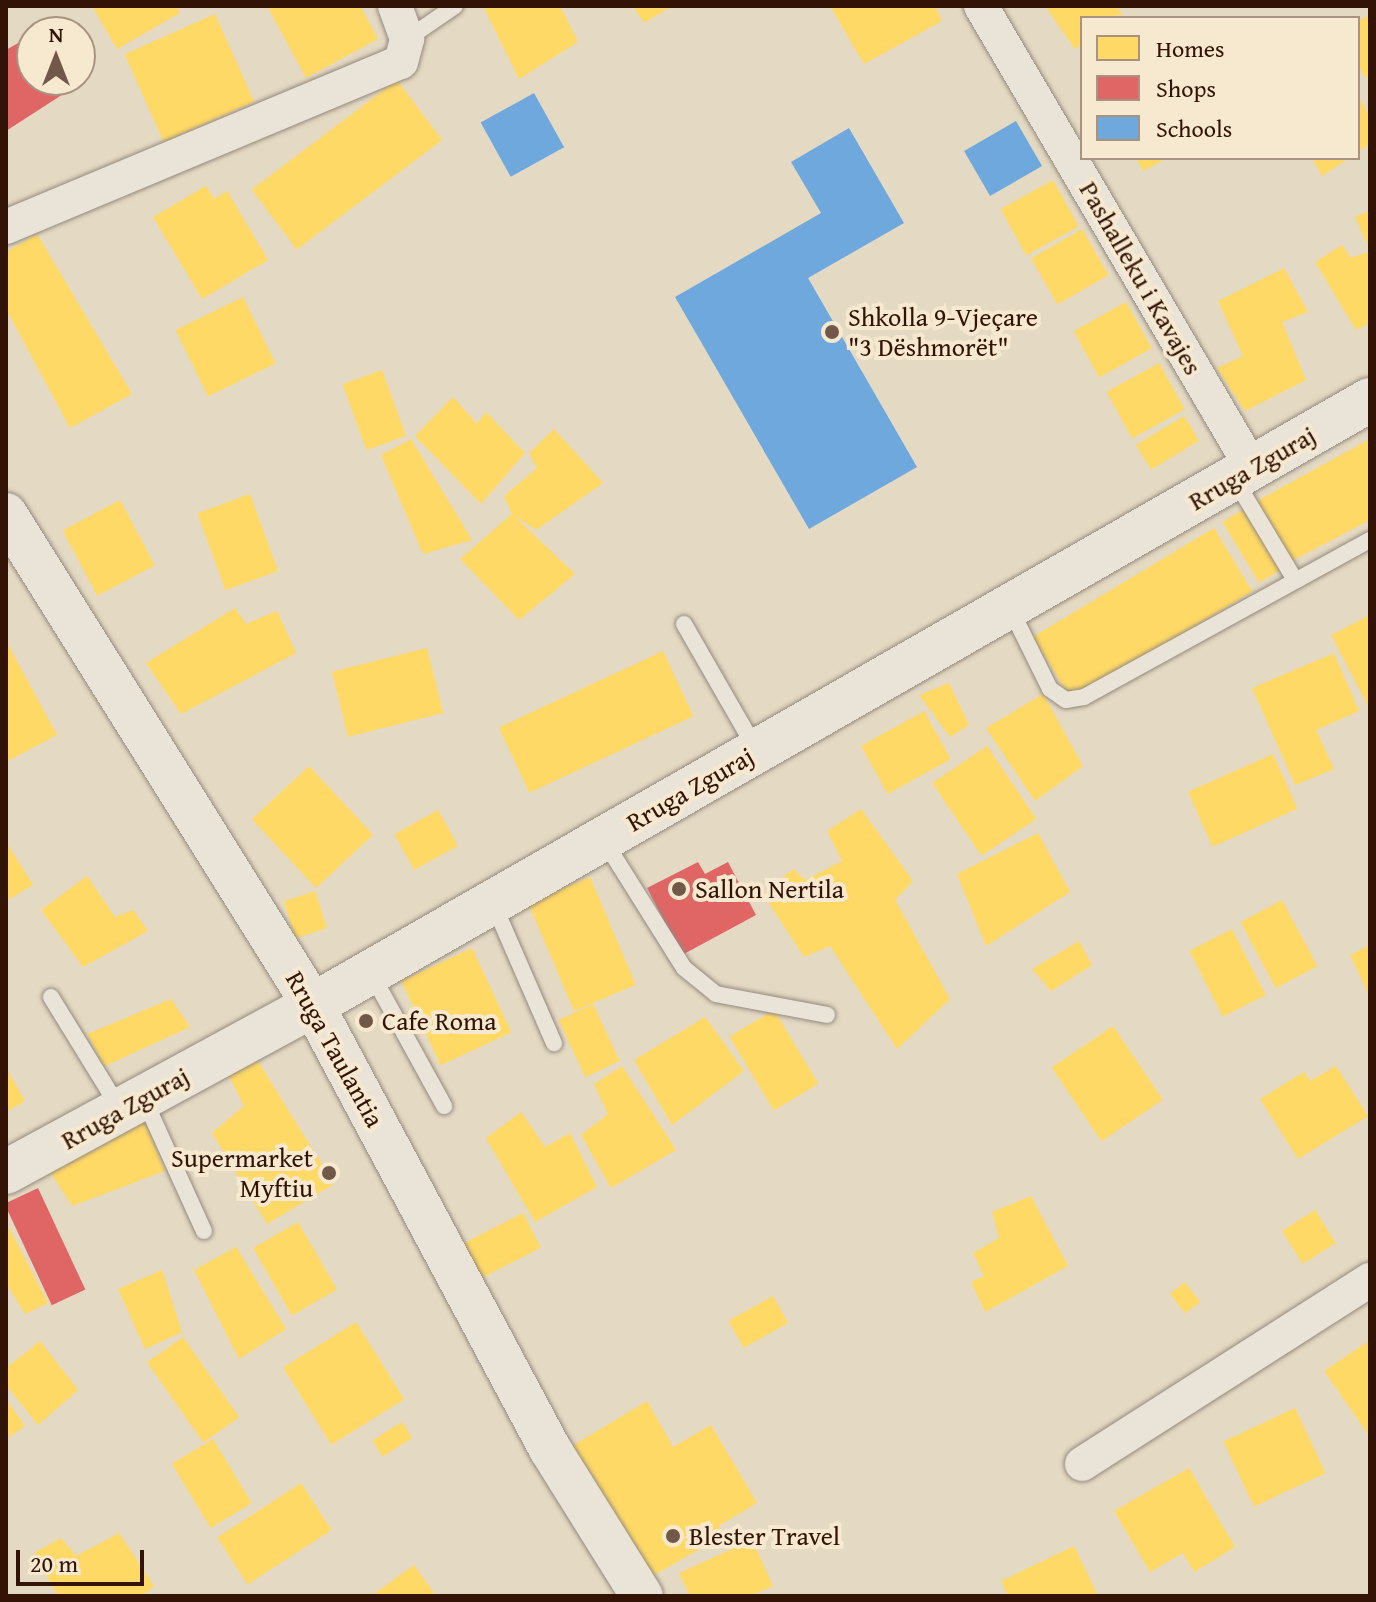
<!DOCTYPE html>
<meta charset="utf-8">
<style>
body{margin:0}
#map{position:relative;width:1376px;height:1602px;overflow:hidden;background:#e4d9c3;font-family:"Gentium Book Plus",serif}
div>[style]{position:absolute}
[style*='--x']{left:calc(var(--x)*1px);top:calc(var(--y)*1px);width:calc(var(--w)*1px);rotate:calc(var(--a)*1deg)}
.homes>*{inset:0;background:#ffd966;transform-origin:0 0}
.shops>*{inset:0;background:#e06666;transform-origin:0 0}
.schools>*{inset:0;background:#6fa8dc;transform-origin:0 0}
.roads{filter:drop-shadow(0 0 2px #948a7d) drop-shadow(0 0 2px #948a7d)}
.service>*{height:16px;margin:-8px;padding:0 8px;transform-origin:8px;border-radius:8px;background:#e9e3d8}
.minor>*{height:34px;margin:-17px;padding:0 17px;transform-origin:17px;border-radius:17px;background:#e9e3d8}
.tertiary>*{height:42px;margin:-21px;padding:0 21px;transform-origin:21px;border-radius:21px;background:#e9e3d8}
.secondary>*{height:44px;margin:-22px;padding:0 22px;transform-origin:22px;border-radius:22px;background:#e9e3d8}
.dots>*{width:22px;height:22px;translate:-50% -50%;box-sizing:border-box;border:4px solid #f6e9d0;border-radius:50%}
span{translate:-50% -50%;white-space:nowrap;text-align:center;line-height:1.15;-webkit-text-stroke:8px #f6e9d0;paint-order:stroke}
.street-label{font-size:26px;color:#341307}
.poi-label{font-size:26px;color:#341307}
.left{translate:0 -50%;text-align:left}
.right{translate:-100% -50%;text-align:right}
.frame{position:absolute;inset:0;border:8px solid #341307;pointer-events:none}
.legend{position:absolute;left:1080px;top:16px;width:280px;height:144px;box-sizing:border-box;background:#f6e9d0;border:2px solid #a89380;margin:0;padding:10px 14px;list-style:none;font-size:24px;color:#341307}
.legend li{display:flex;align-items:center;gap:16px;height:40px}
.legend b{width:40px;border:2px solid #a89380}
.north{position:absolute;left:16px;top:16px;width:80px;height:80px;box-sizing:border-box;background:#f6e9d0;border:2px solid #a89380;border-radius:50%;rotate:0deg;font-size:22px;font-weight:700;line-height:32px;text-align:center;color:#341307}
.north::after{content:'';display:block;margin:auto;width:28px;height:36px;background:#725849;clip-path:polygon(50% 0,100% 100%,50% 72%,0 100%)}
.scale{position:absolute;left:16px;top:1550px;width:128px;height:36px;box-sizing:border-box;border:4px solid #341307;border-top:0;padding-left:10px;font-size:24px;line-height:28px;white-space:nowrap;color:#341307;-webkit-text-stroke:6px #f6e9d0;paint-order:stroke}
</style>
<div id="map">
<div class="homes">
<div style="clip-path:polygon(92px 6px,176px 6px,180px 13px,117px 49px)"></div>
<div style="clip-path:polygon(267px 6px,360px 6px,378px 39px,306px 78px)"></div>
<div style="clip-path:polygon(483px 6px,560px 6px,578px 42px,519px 79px)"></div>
<div style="clip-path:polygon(633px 6px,672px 6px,644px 23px)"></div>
<div style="clip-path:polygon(830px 6px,935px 6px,942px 21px,864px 64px)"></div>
<div style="clip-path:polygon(1045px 6px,1116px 6px,1123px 15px,1082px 18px,1082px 44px,1075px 49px)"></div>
<div style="left:215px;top:14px;width:96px;height:99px;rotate:66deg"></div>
<div style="clip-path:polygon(1370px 15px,1370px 75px,1365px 78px,1358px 65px,1358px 21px)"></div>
<div style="left:397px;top:80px;width:75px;height:182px;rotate:53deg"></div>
<div style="clip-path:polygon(1358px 96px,1370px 117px,1370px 144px,1358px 152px)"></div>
<div style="clip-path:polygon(1136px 158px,1167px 158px,1143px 171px)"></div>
<div style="clip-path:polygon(1312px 158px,1349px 158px,1322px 176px)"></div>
<div style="left:1053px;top:180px;width:53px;height:60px;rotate:61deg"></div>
<div style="clip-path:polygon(206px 186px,214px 199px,227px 191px,268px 260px,202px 299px,153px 217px)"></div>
<div style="clip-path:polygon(1370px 210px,1370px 323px,1356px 330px,1315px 262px,1342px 245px,1351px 258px,1370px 251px,1355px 217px)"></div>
<div style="left:1082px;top:229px;width:53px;height:59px;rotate:60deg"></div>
<div style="clip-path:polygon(37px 234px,132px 394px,70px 428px,6px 309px,6px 252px)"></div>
<div style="clip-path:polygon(1284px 268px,1308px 312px,1282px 322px,1306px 380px,1245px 411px,1217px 368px,1243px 356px,1218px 301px)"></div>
<div style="left:243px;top:297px;width:74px;height:75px;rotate:64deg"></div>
<div style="left:1126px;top:302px;width:53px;height:60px;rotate:61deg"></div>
<div style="left:1159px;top:363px;width:53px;height:60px;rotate:61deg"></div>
<div style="left:382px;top:370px;width:70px;height:42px;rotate:70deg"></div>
<div style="clip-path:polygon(453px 397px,477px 424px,486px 412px,525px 453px,481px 504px,415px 436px)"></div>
<div style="left:1184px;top:416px;width:29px;height:56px;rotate:59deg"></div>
<div style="clip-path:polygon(554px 429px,603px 483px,536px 530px,512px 514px,575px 574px,519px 620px,460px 559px,512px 514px,504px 496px,537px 468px,529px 453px)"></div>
<div style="clip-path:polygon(411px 439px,472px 540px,423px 554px,381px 455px)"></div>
<div style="clip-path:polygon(1370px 439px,1370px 520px,1292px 561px,1257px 501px)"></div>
<div style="left:250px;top:494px;width:82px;height:56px;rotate:70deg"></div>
<div style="left:120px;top:500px;width:74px;height:65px;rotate:62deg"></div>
<div style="left:1244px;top:509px;width:71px;height:25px;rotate:59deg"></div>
<div style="left:1214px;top:528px;width:74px;height:211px;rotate:59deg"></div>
<div style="clip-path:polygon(235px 608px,246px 624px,277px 611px,296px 653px,181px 714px,146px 663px)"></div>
<div style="clip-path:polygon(1370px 615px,1370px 710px,1331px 635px)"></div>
<div style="clip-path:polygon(6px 641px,57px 735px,6px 762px)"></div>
<div style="left:427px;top:648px;width:67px;height:98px;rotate:76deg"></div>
<div style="left:663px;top:651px;width:72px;height:181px;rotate:65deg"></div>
<div style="clip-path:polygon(1334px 653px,1359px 711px,1316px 730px,1334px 769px,1295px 785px,1252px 688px)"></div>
<div style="clip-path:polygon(949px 683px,969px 725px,950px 737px,919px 695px)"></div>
<div style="clip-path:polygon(1043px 694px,1083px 766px,1035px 801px,986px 728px)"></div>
<div style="left:924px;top:711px;width:55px;height:72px;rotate:61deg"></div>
<div style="left:987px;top:746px;width:88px;height:66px;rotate:56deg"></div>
<div style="left:1273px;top:754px;width:60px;height:93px;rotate:66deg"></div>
<div style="left:309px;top:766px;width:94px;height:78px;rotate:47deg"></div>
<div style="clip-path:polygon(861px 809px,913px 881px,895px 900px,950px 999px,897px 1049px,830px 946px,804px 957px,763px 894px,793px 869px,805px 880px,842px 861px,827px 831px)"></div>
<div style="left:438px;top:810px;width:41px;height:50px;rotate:61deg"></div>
<div style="clip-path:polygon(1038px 833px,1070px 892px,986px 946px,957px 874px)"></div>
<div style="clip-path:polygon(6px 842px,33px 885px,6px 901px)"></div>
<div style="clip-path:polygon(87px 876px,115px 917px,133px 910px,148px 931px,83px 967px,41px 910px)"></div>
<div style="left:590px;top:877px;width:117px;height:67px;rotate:67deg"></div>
<div style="left:315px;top:891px;width:39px;height:33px;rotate:72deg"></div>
<div style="left:1282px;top:900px;width:75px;height:47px;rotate:62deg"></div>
<div style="left:1232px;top:929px;width:74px;height:48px;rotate:63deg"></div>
<div style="clip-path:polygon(1079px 941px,1092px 965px,1051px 991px,1032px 969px)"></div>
<div style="clip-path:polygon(1370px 945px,1370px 997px,1350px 955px)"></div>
<div style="left:472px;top:948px;width:93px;height:78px;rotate:65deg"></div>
<div style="clip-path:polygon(171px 999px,190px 1027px,105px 1066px,87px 1034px)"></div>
<div style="left:593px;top:1004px;width:63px;height:38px;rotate:65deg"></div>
<div style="left:774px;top:1010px;width:86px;height:52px;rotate:59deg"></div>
<div style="clip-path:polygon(705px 1017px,744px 1071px,672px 1125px,634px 1060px)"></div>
<div style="left:1113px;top:1026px;width:89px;height:74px;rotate:56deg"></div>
<div style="clip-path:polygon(256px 1058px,334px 1184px,267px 1224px,212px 1133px,244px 1106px,228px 1074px)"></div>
<div style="clip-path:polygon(622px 1066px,676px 1150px,611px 1188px,581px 1135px,608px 1114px,594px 1084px)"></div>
<div style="clip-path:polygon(1336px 1066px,1368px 1116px,1298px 1159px,1260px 1099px,1304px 1072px,1310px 1081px)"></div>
<div style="clip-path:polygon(6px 1068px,25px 1101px,6px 1112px)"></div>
<div style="clip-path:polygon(521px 1112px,545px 1147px,570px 1133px,597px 1187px,535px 1222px,486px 1138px)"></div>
<div style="clip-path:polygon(145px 1122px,165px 1171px,72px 1206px,48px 1169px)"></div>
<div style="clip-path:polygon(1031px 1196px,1068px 1266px,985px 1312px,971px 1282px,984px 1276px,973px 1253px,999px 1238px,992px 1212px)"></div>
<div style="left:1315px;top:1210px;width:39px;height:39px;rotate:58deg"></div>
<div style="left:523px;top:1213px;width:39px;height:78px;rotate:63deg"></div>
<div style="clip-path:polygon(6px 1222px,48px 1303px,25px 1314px,6px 1283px)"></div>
<div style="left:298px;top:1222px;width:78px;height:52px;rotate:60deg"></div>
<div style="clip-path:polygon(236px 1247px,286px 1329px,239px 1359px,194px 1270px)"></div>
<div style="clip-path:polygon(162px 1270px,182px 1332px,145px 1349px,118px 1289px)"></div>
<div style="left:1185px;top:1282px;width:25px;height:19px;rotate:53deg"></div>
<div style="left:773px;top:1296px;width:31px;height:51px;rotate:61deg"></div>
<div style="left:356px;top:1322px;width:91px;height:86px;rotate:58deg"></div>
<div style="left:183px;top:1337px;width:98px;height:44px;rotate:55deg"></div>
<div style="clip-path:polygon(1370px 1340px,1370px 1437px,1324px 1371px)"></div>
<div style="clip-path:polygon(40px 1341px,78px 1390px,38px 1425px,6px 1385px,6px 1368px)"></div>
<div style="clip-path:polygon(6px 1399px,25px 1426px,6px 1439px)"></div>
<div style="clip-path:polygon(647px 1401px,673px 1447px,711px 1425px,757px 1503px,718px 1526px,724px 1535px,649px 1578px,572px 1446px)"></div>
<div style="left:1295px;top:1408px;width:72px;height:79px;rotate:65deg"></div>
<div style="left:402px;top:1422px;width:19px;height:35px;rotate:58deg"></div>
<div style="left:213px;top:1439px;width:75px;height:48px;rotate:59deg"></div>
<div style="clip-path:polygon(1189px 1468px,1235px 1547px,1194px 1572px,1183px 1553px,1150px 1572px,1114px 1511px)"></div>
<div style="left:301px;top:1483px;width:56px;height:100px;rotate:57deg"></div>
<div style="clip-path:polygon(119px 1533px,154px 1586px,142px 1596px,58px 1596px,34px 1553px,61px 1538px,76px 1556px)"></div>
<div style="clip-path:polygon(752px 1540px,773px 1586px,750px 1596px,690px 1596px,679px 1573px)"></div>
<div style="clip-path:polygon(1074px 1546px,1098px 1596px,1008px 1596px,1001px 1581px)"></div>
<div style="clip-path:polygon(414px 1565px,436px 1596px,371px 1596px)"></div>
</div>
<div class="shops">
<div style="clip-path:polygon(32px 35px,32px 80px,80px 80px,80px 66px,88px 78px,6px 131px,6px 50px)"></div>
<div style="clip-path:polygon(698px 862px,705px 874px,728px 862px,756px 915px,682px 955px,647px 888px)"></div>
<div style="left:38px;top:1188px;width:112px;height:37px;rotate:65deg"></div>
</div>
<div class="schools">
<div style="left:534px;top:93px;width:62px;height:61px;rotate:61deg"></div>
<div style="left:1016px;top:121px;width:52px;height:60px;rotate:60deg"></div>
<div style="clip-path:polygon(849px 128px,904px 223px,808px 278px,917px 467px,809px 529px,675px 297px,821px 213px,791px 162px)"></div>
</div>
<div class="roads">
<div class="service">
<div style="--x:407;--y:39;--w:58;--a:-34.5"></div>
<div style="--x:1235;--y:480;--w:114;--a:59"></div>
<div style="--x:1010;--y:608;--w:90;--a:63.7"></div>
<div style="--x:1050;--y:689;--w:19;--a:35"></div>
<div style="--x:1066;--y:700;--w:18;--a:-9"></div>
<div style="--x:1084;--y:697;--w:326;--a:-28.8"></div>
<div style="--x:684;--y:624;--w:144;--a:60.1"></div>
<div style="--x:603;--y:839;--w:152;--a:57.9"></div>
<div style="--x:684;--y:968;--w:41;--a:39.1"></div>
<div style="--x:716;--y:994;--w:113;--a:10.7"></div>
<div style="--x:493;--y:903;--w:153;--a:66.5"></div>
<div style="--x:371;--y:973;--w:152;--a:61.2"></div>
<div style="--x:51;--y:997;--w:132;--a:58.4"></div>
<div style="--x:144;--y:1099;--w:145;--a:65.6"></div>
</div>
<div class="minor">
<div style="--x:981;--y:6;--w:536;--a:59.6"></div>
<div style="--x:6;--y:227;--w:428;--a:-22.7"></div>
<div style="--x:401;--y:62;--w:24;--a:-75"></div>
<div style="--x:407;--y:39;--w:35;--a:-110"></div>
<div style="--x:1082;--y:1464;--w:342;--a:-32.6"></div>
</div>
<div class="tertiary">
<div style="--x:6;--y:514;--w:579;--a:57.98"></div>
<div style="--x:313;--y:1005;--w:503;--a:61.91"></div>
<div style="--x:550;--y:1449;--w:173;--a:58"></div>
</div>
<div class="secondary">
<div style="--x:6;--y:1172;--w:349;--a:-28.5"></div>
<div style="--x:313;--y:1005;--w:1218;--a:-29.79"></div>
</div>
</div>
<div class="dots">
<div style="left:832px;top:332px;background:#725849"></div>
<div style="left:679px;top:889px;background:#725849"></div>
<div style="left:366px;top:1021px;background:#725849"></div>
<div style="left:329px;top:1173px;background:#725849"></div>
<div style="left:673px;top:1536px;background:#725849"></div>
</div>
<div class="street-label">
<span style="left:1141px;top:278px;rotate:60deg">Pashalleku i Kavajes</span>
<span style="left:1252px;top:468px;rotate:-30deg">Rruga Zguraj</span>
<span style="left:690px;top:789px;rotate:-30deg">Rruga Zguraj</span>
<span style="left:335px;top:1049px;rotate:61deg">Rruga Taulantia</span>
<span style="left:125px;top:1108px;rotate:-29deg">Rruga Zguraj</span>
</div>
<div class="poi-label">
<span class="left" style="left:848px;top:332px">Shkolla 9-Vjeçare<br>"3 Dëshmorët"</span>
<span class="left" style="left:695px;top:889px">Sallon Nertila</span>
<span class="left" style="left:382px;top:1021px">Cafe Roma</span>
<span class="right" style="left:313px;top:1173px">Supermarket<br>Myftiu</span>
<span class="left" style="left:689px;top:1536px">Blester Travel</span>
</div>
<div class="frame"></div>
<ul class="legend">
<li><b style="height:22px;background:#ffd966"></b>Homes</li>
<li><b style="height:22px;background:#e06666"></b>Shops</li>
<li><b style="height:22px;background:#6fa8dc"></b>Schools</li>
</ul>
<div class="north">N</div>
<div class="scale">20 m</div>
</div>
